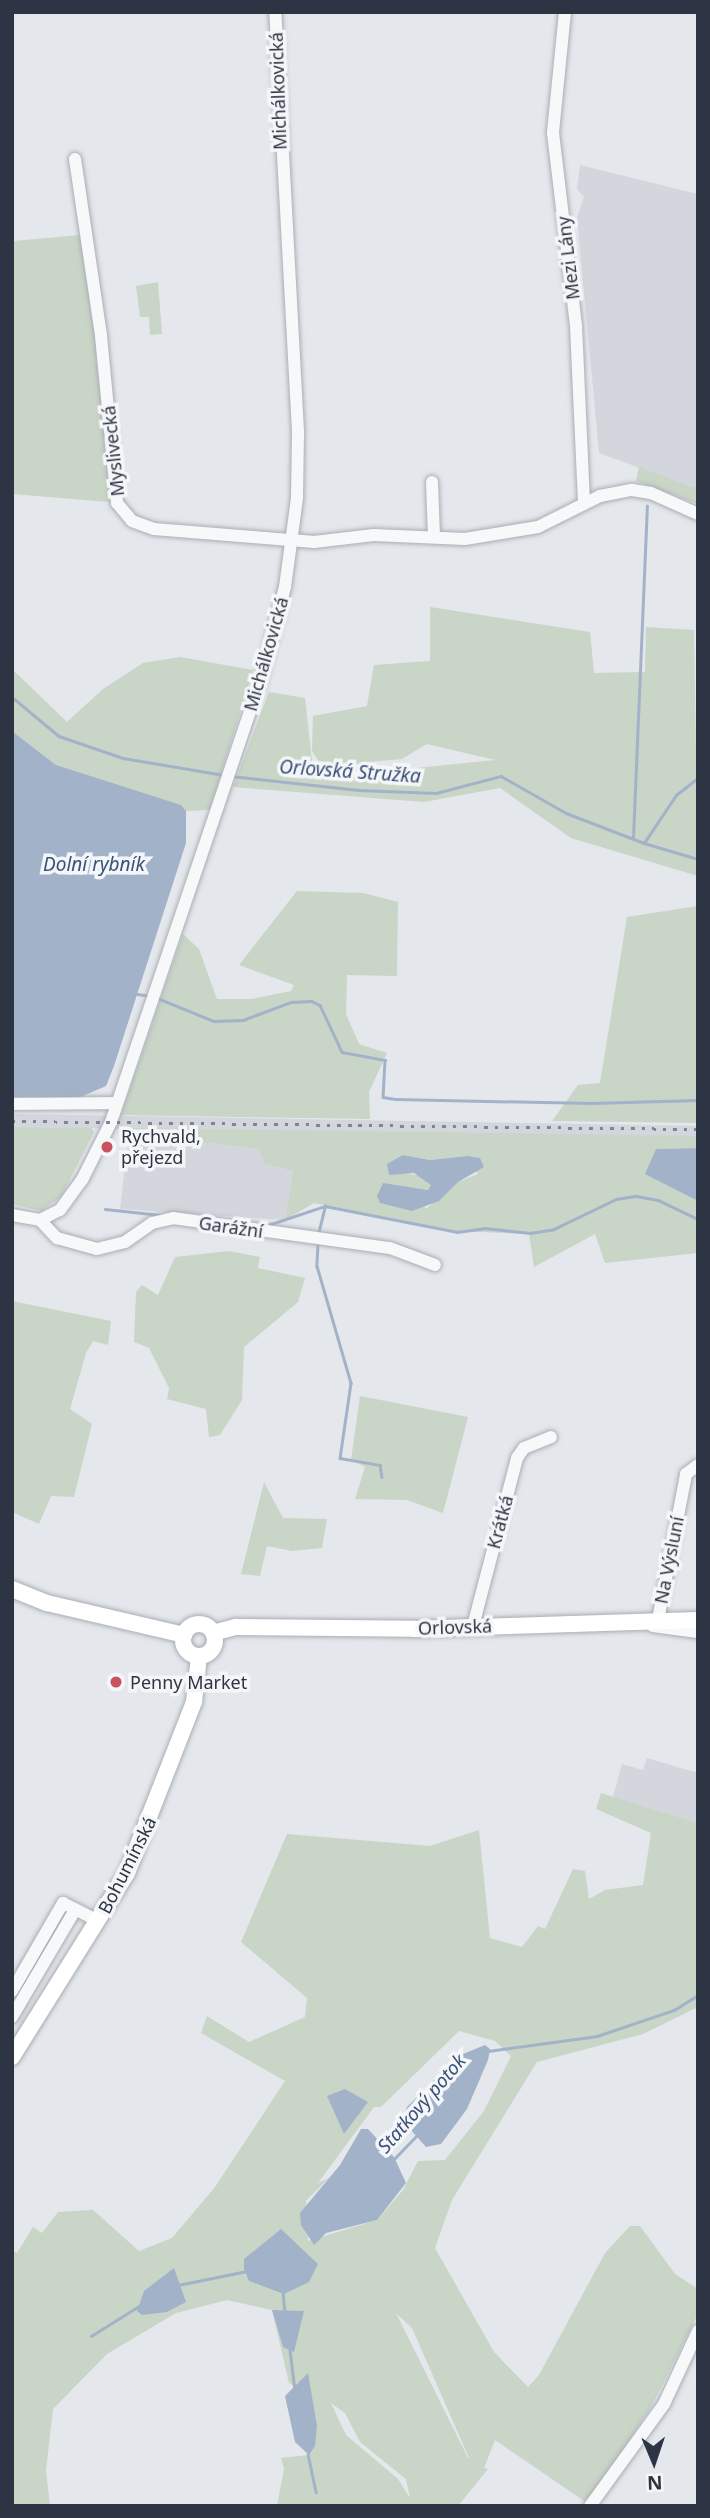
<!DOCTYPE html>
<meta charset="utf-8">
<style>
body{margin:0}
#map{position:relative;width:710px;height:2518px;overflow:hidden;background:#e4e7eb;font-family:"Noto Sans",sans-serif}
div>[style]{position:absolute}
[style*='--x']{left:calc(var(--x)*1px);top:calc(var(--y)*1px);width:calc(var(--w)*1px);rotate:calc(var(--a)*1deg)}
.built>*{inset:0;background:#d3d6dd;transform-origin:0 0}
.green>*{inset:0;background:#c9d5c6}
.water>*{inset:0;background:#a2b3c9}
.stream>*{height:2.5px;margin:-1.25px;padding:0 1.25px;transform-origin:1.25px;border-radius:1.25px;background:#a2b3c9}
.roads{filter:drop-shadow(0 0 2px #a9aeb5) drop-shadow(0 0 2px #a9aeb5)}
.minor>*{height:12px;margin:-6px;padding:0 6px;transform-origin:6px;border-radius:6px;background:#f7f8fa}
.major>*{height:16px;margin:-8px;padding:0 8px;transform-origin:8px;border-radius:8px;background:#fff}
.major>.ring{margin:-8px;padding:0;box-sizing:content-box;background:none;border:16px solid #fff;border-radius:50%}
.rail>*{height:2.5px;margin-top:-1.25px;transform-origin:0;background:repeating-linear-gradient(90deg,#7e8694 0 3.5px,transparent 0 10.5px)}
.dots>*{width:19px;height:19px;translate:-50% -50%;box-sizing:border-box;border:4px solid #f4f6f9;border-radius:50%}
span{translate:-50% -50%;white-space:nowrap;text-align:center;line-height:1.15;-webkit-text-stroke:7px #f4f6f9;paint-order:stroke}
.street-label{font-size:18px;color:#2d3443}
.poi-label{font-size:18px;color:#2d3443}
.left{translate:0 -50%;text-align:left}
.water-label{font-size:19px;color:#385175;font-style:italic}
.frame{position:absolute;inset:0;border:14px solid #2d3443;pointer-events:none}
.north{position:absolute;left:619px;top:2427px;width:70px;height:70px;-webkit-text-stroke:5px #f4f6f9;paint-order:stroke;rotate:178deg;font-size:19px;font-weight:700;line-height:28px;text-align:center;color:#2d3443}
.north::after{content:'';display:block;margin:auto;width:24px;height:32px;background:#2d3443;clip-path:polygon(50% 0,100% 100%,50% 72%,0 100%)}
</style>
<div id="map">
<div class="built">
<div style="clip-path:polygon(580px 165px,698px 194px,698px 484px,692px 487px,599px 453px,577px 218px,584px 197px,577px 189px)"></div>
<div style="left:12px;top:1114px;width:686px;height:13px;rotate:1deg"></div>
<div style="clip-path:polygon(160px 1137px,259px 1149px,264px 1164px,293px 1171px,285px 1220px,120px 1209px,128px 1141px)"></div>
<div style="clip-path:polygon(647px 1758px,698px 1773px,698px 1823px,613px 1797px,622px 1764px,643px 1770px)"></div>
</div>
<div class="green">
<div style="clip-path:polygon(12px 234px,14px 241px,80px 235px,99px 365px,110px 502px,12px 494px)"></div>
<div style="clip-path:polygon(158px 282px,162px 334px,150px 335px,149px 317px,140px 317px,136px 286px)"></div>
<div style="clip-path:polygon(639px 467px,692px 487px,698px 484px,698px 504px,636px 481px)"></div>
<div style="clip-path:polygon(evenodd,430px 607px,590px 632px,594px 673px,645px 672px,646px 627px,694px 630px,698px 876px,571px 838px,500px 788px,424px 802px,233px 787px,269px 692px,305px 698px,312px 761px,320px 763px,312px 751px,313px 716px,367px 706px,374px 665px,430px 661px,430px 607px,427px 744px,495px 760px,377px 772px,358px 769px,368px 762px,402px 759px,427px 744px)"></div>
<div style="clip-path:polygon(180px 657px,253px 670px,210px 810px,186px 811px,181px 805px,81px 776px,56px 765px,12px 731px,12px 669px,67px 722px,103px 689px,143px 663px)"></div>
<div style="clip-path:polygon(297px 891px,363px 893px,398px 902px,397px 976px,347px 975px,346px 1014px,359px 1044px,387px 1053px,369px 1092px,370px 1119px,121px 1115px,183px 934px,199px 949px,217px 999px,252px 999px,291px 991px,294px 985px,239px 965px)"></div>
<div style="clip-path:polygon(698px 906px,698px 1123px,552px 1121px,578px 1085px,600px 1083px,627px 917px)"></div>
<div style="clip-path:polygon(12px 1127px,91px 1128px,94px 1132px,61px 1197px,41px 1211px,12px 1204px)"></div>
<div style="clip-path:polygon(evenodd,132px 1128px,698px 1136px,698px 1148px,656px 1149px,657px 1179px,698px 1201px,698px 1253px,605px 1263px,595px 1234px,534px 1267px,529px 1234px,457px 1231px,314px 1203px,285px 1220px,293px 1171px,264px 1164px,259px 1149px,160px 1137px,128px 1141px,132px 1128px,403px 1155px,430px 1160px,467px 1156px,478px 1174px,458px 1182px,426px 1209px,414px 1188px,428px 1190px,432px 1185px,423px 1176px,397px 1172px,403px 1155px)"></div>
<div style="clip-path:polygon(229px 1251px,260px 1257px,258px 1268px,305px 1278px,298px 1302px,244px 1347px,242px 1400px,220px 1435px,209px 1437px,206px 1409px,167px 1399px,169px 1388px,149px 1348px,134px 1342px,136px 1292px,142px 1285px,158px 1295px,175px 1257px)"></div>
<div style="clip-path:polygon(12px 1301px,111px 1321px,108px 1345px,93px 1341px,86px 1353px,70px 1409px,92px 1424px,74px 1497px,51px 1496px,39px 1524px,12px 1512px)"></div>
<div style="clip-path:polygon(360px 1396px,468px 1417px,443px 1513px,407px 1500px,355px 1499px,365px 1467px,351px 1460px)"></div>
<div style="clip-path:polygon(264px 1482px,283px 1518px,327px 1519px,322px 1548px,292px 1551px,267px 1546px,260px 1576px,241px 1574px)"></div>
<div style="clip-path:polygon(evenodd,601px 1793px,698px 1823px,698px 2007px,643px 2034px,537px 2062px,452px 2200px,435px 2248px,494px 2352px,528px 2387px,539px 2375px,605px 2253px,630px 2226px,640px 2226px,675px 2274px,698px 2289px,698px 2314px,650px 2409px,587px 2503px,495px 2440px,484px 2468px,488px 2469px,458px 2506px,277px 2506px,284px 2469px,281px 2458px,309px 2455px,307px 2374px,295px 2386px,289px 2383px,272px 2310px,227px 2300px,176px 2313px,107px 2354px,53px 2409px,46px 2470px,50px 2506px,12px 2506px,12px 2250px,17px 2253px,33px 2227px,42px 2233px,58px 2212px,93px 2210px,139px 2251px,172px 2238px,215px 2187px,285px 2081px,201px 2033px,207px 2016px,249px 2042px,305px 2017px,307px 1998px,241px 1942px,287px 1834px,430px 1846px,479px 1830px,490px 1938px,522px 1947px,538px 1926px,545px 1929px,573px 1869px,585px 1871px,589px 1899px,605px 1890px,643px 1885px,651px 1833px,596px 1809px,601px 1793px,459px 2031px,495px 2041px,511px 2056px,484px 2111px,445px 2160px,418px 2161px,403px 2190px,377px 2220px,308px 2241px,306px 2201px,329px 2178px,318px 2183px,374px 2107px,381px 2107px,459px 2031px,601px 1793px,396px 2313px,412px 2328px,469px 2458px,468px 2458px,396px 2313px,601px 1793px,331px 2403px,345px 2413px,360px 2442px,406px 2479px,410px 2498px,398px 2479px,346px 2435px,331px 2403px)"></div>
</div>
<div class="water">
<div style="clip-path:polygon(12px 731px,56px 765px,181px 805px,186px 811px,186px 843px,114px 1066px,106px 1086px,78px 1098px,12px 1097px)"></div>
<div style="clip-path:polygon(698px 1148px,698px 1201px,645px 1174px,656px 1149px)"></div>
<div style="clip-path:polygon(403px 1155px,430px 1160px,467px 1156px,480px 1158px,484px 1167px,458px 1182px,439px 1201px,412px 1211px,380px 1203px,377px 1196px,383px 1183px,428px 1190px,431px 1185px,414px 1173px,389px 1175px,387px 1164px)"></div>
<div style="clip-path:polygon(485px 2045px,490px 2049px,488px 2060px,467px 2109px,441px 2144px,426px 2147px,403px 2121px,407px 2107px,458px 2056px)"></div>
<div style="clip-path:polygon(345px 2089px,368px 2102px,344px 2134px,327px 2096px)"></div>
<div style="clip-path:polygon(361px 2129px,368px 2129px,394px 2157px,406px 2183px,377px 2220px,326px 2233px,314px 2245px,301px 2225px,300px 2213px,340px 2165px)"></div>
<div style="clip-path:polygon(281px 2229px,318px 2264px,309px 2282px,284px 2294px,249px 2281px,244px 2269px,244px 2259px)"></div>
<div style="clip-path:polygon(174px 2268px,186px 2302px,167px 2312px,142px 2315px,137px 2311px,144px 2291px)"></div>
<div style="clip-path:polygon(272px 2310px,304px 2311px,294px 2352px,283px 2347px)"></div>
<div style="clip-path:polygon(308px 2373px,317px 2426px,315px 2446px,309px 2455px,295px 2442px,285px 2396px)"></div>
</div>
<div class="stream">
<div style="--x:12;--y:697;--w:61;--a:39.7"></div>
<div style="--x:59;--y:736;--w:68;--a:19"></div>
<div style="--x:123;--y:758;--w:102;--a:9.6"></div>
<div style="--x:231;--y:776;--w:128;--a:6.3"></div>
<div style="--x:358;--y:790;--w:78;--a:2.2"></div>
<div style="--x:436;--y:793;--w:67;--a:-14.7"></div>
<div style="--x:501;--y:776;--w:75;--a:29.6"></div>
<div style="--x:566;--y:813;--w:84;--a:21"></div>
<div style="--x:644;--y:843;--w:58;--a:-56.3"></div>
<div style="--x:676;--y:795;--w:28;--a:-38"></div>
<div style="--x:633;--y:838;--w:332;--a:-87.6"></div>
<div style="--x:644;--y:843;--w:56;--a:16.5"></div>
<div style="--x:137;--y:994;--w:14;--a:8"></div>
<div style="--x:157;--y:998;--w:61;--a:22"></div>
<div style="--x:214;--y:1021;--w:29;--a:-2"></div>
<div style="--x:243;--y:1020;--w:51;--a:-20.6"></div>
<div style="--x:291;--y:1002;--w:20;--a:-3"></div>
<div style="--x:311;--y:1001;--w:10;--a:24"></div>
<div style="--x:320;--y:1005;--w:52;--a:64.9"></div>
<div style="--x:342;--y:1052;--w:44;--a:10.5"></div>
<div style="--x:385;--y:1060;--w:37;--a:93"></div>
<div style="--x:383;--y:1097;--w:12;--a:9"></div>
<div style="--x:395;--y:1099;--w:196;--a:1.2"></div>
<div style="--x:591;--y:1103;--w:107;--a:-1.6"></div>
<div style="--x:105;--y:1209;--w:56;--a:6.1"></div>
<div style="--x:265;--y:1226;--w:63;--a:-18.4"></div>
<div style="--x:325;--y:1206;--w:135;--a:11.1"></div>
<div style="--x:457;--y:1232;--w:27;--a:-8"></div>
<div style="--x:484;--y:1228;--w:46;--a:6.2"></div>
<div style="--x:530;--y:1233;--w:24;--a:-9"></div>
<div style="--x:554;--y:1229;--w:69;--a:-25.8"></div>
<div style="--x:616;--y:1199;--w:20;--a:-9"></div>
<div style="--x:636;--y:1196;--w:22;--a:10"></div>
<div style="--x:658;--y:1200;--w:44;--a:25.4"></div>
<div style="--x:318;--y:1234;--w:29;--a:-76"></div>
<div style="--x:318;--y:1244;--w:22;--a:93"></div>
<div style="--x:317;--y:1266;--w:122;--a:73.8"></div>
<div style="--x:351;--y:1383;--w:76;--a:98.3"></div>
<div style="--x:340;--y:1458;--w:41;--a:9.9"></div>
<div style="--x:380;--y:1465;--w:12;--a:81"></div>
<div style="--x:488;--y:2051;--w:110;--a:-7.8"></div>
<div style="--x:597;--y:2036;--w:81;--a:-18.7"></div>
<div style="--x:674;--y:2010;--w:28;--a:-32"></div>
<div style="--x:394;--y:2159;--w:32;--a:-46"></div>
<div style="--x:178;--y:2285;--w:70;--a:-11.5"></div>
<div style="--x:283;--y:2291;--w:22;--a:85"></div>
<div style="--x:91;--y:2336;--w:57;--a:-32"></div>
<div style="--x:290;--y:2350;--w:39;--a:83"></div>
<div style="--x:308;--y:2454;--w:39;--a:78"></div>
</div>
<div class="roads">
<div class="minor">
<div style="--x:565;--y:12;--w:122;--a:95.7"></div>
<div style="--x:553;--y:133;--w:194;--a:83.2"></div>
<div style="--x:576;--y:326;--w:178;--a:87.4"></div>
<div style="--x:75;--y:159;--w:179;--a:81.6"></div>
<div style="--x:101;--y:336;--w:168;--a:84.5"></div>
<div style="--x:117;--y:503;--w:23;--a:50"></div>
<div style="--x:132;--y:521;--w:23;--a:20"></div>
<div style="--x:154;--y:529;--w:161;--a:4.6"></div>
<div style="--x:314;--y:542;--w:60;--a:-6.7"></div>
<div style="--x:374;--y:535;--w:91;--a:2.5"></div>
<div style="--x:465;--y:539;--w:74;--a:-9.3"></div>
<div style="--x:538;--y:527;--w:69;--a:-26.6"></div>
<div style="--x:600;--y:496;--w:33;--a:-11"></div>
<div style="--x:632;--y:490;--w:19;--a:9"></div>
<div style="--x:651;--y:493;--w:51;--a:24.1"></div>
<div style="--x:432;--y:482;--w:55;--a:87.9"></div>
<div style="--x:12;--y:1104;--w:105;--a:-0.5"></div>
<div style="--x:12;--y:1215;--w:28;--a:10"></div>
<div style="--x:40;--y:1220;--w:22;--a:-27"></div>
<div style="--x:60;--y:1210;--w:37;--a:-54"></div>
<div style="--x:82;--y:1180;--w:65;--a:-63.4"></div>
<div style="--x:111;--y:1122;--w:468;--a:-71.3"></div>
<div style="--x:261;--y:679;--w:95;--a:-75.4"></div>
<div style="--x:285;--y:587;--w:90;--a:-82.3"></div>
<div style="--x:297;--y:498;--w:67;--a:-89.1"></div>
<div style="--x:298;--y:431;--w:420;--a:-93.1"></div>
<div style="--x:40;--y:1220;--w:25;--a:47"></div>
<div style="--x:57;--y:1238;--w:41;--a:15.4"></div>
<div style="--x:97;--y:1249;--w:29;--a:-14"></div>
<div style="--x:125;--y:1242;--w:33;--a:-35"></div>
<div style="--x:152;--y:1223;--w:22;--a:-13"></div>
<div style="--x:173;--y:1218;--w:219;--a:7.9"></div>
<div style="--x:390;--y:1248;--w:48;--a:20.7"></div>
<div style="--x:658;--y:1620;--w:149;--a:-79.1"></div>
<div style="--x:686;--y:1474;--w:15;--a:-37"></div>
<div style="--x:473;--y:1626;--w:174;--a:-75.3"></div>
<div style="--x:517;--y:1458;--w:12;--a:-55"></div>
<div style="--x:524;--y:1448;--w:29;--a:-22"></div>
<div style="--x:653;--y:1626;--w:45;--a:7.6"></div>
<div style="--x:12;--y:1991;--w:102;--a:-59.9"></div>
<div style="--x:63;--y:1903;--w:39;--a:27"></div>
<div style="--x:12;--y:2017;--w:124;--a:-59.5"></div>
<div style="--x:590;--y:2506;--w:126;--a:-54"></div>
<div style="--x:664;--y:2404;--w:81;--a:-65"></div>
</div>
<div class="major">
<div style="--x:12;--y:1589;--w:38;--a:22"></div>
<div style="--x:47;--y:1603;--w:141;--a:13.1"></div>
<div class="ring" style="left:183px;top:1624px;width:16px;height:16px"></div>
<div style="--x:213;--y:1633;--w:24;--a:-15"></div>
<div style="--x:236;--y:1627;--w:179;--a:0.6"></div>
<div style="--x:415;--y:1629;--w:283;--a:-1.8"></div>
<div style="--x:12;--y:2057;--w:217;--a:-58"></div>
<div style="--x:127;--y:1873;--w:184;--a:-68.6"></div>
<div style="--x:194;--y:1702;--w:46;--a:-83.8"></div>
</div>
</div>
<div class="rail">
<div style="--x:12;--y:1121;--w:686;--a:0.67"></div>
</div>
<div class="dots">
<div style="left:107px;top:1147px;background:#c8525e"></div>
<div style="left:116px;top:1682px;background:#c8525e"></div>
</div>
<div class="street-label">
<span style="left:278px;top:91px;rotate:-92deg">Michálkovická</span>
<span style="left:568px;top:258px;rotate:-97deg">Mezi Lány</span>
<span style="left:113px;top:451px;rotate:-96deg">Myslivecká</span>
<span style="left:266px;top:654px;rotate:-74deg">Michálkovická</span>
<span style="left:231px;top:1227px;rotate:8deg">Garážní</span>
<span style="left:500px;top:1522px;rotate:-75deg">Krátká</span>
<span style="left:669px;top:1560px;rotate:-79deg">Na Výsluní</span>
<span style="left:455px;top:1627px;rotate:-2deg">Orlovská</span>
<span style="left:127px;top:1865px;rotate:-63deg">Bohumínská</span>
</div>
<div class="poi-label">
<span class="left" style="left:121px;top:1147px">Rychvald,<br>přejezd</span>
<span class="left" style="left:130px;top:1682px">Penny Market</span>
</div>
<div class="water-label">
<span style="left:350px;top:772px;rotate:4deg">Orlovská Stružka</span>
<span style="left:94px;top:865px">Dolní rybník</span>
<span style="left:422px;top:2104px;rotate:-49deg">Statkový potok</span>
</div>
<div class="frame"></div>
<div class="north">N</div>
</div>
